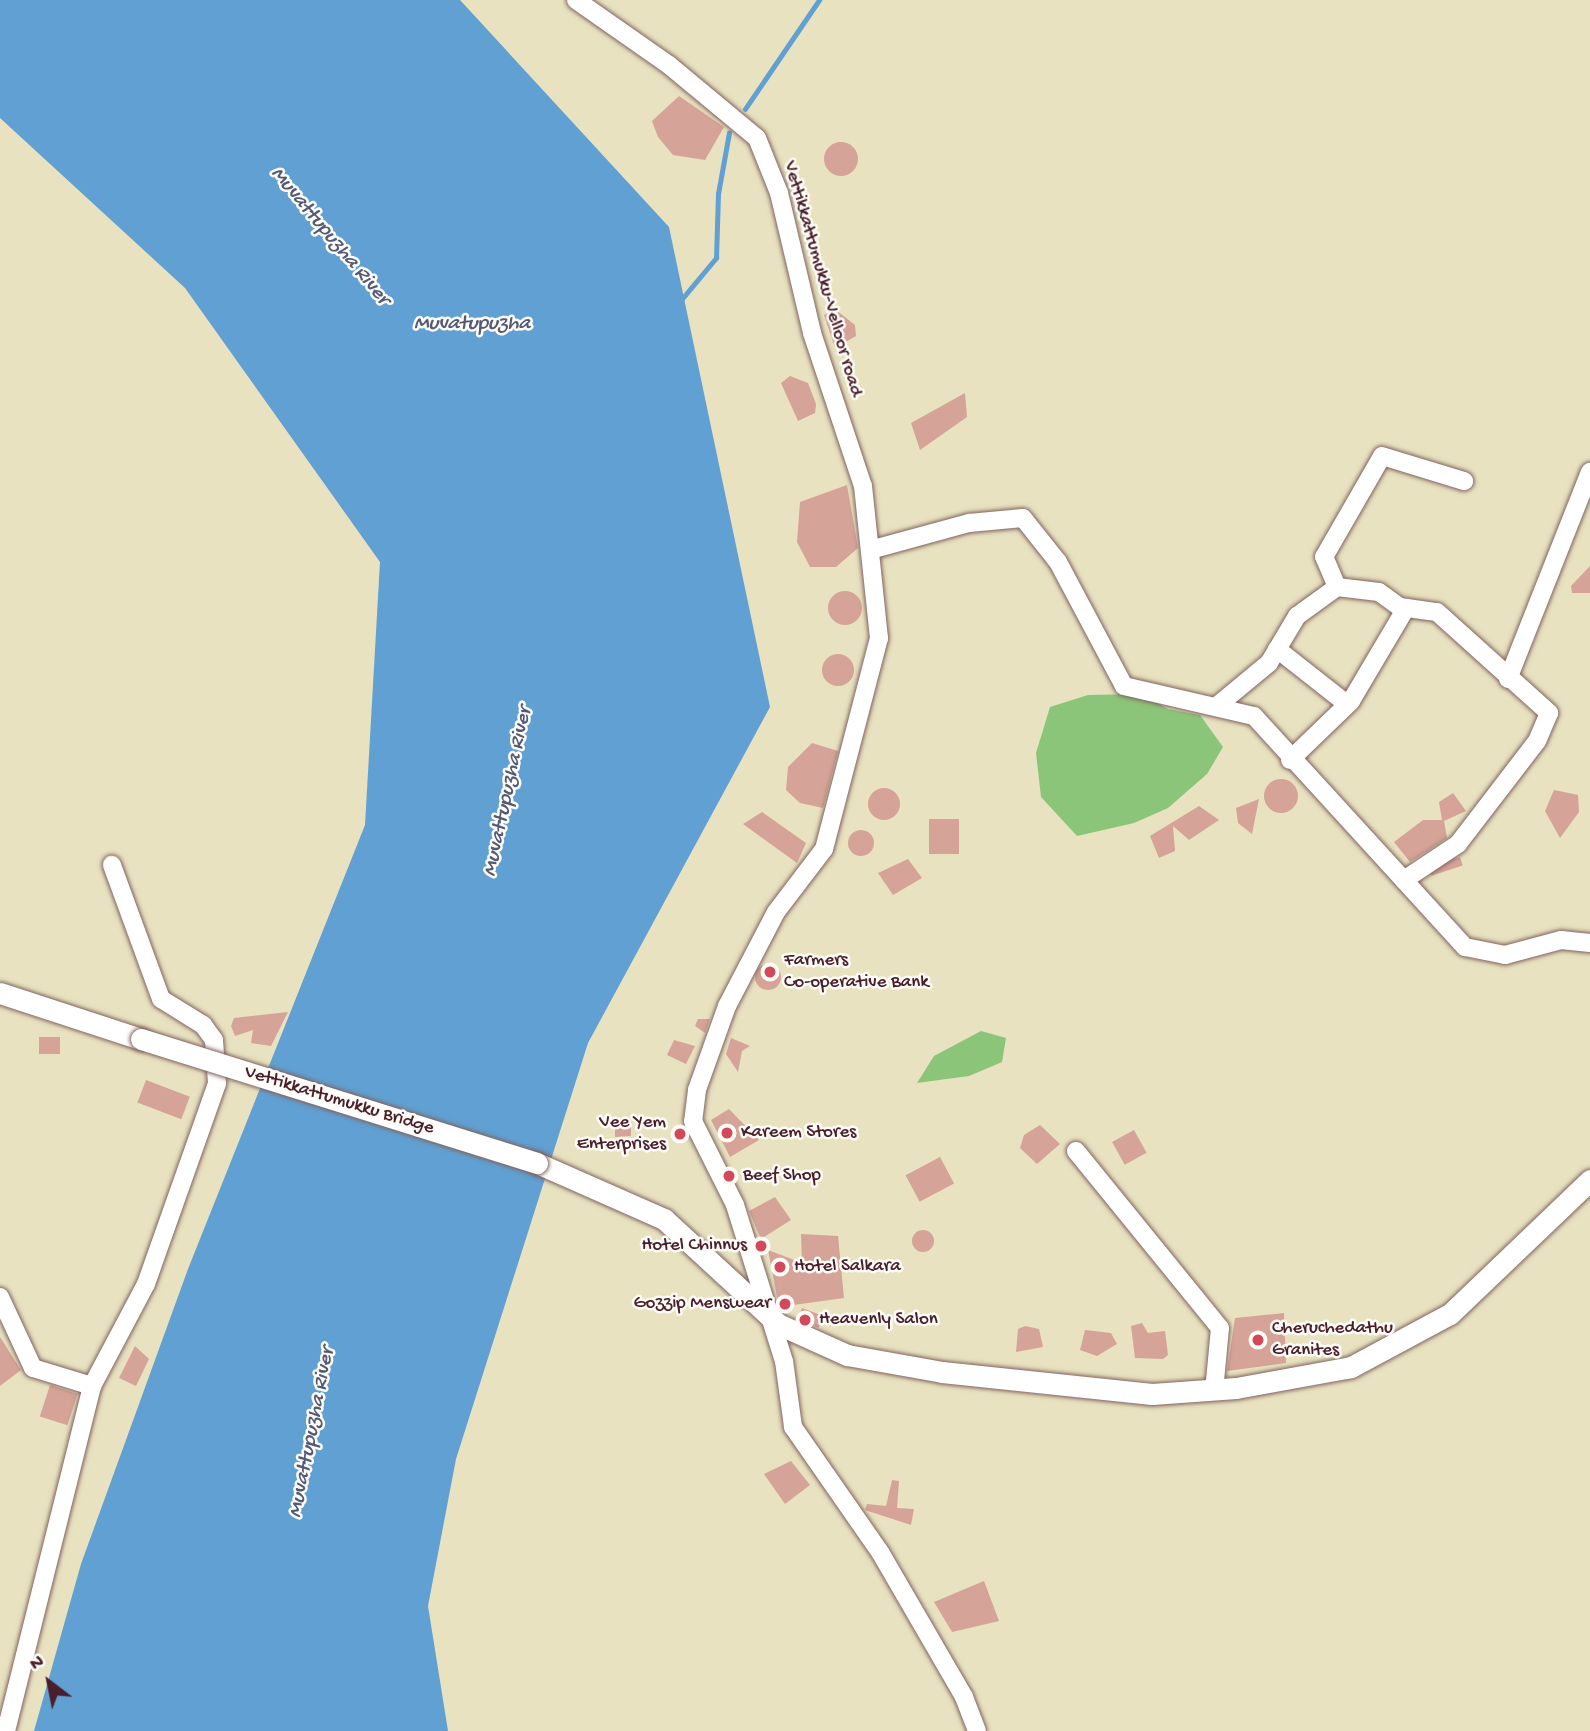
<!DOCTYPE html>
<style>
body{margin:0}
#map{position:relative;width:1590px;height:1731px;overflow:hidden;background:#e8e2c0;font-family:"Gochi Hand",sans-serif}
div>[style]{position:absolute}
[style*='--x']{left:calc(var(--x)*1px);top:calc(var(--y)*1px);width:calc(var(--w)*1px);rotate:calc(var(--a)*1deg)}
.green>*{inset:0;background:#8bc579}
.water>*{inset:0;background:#60a0d2}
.stream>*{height:4.5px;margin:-2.25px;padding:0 2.25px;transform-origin:2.25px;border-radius:2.25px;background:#60a0d2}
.building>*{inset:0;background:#d5a397;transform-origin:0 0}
.round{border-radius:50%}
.roads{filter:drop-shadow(0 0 2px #81635f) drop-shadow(0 0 2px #81635f)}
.minor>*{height:18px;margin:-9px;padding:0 9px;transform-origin:9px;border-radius:9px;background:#fff}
.major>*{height:21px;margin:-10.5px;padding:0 10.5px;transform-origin:10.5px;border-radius:10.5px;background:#fff}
.bridges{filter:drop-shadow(0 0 2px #81635f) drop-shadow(0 0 2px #81635f)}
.major-bridge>*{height:21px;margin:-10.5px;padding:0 10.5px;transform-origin:10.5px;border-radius:10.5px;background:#fff}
.dots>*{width:19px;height:19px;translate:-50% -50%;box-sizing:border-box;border:4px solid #fdfcf7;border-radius:50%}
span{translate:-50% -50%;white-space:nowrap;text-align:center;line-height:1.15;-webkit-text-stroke:5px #fdfcf7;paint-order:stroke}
.street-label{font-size:19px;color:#4a1f2b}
.poi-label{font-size:19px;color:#4a1f2b}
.left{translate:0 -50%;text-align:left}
.right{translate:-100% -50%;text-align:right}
.water-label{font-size:21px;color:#545976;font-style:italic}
.north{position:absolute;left:14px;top:1647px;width:70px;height:70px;-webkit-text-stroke:5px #fdfcf7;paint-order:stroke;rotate:328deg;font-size:19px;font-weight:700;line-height:28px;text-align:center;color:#4a1f2b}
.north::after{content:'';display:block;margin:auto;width:24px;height:32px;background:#4a1f2b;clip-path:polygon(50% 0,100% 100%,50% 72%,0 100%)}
</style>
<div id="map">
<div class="green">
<div style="clip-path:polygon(1142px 694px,1168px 709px,1200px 715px,1223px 747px,1207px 774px,1168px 808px,1134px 823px,1077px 836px,1041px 797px,1036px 753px,1050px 707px,1088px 695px)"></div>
<div style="clip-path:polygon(981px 1031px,1006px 1038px,1002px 1062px,969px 1076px,917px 1083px,934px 1056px)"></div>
</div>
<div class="water">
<div style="clip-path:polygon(0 0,460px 0,669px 227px,770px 707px,588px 1043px,456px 1459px,428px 1606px,448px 1731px,34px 1731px,81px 1564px,188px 1269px,365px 825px,380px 562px,185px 288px,0 118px)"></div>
</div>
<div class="stream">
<div style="--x:745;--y:109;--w:132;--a:-55.8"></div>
<div style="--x:681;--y:300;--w:55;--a:-50.2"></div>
<div style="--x:716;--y:258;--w:64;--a:-88.2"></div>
<div style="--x:718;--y:194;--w:62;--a:-79.8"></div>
</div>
<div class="building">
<div style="clip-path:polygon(679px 96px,724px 127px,705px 160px,673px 155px,658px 137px,652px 121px)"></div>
<div class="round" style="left:824px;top:142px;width:34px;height:34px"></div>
<div style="clip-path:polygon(836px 310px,855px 325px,856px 336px,835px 348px,824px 315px)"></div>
<div style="clip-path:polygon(790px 376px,808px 383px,816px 404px,815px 413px,798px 421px,781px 383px)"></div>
<div style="clip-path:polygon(965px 393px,967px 417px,920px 450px,911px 423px)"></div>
<div style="clip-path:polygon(847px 485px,858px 548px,836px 567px,810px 567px,797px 542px,800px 502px)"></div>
<div style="clip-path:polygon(1590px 566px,1590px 593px,1572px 593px,1571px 586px)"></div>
<div class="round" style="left:828px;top:591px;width:34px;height:34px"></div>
<div class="round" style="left:822px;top:654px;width:32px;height:32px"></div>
<div style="clip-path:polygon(812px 743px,838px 751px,823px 808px,800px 803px,786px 790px,788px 767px)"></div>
<div class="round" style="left:1264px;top:779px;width:34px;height:34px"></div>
<div class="round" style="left:868px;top:788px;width:32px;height:32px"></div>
<div style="clip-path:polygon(1554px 790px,1578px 795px,1579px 812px,1560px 838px,1545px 811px)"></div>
<div style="clip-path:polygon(1453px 793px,1466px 811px,1444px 821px,1447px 838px,1410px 862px,1394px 842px,1423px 820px,1442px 820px,1439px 802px)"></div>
<div style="clip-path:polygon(1259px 799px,1252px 834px,1238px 823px,1236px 808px)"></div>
<div style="clip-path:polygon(1199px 806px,1219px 820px,1189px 840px,1173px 826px,1175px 851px,1159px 858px,1150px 836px)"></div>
<div style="clip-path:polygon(762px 812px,806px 843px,797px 863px,743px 824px)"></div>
<div style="left:929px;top:819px;width:30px;height:35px"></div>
<div class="round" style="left:848px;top:830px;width:26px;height:26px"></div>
<div style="left:1460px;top:857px;width:9px;height:33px;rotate:72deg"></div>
<div style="clip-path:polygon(908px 859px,922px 878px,893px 895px,878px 873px)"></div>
<div class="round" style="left:755px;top:964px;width:26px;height:26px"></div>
<div style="clip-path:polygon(288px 1012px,271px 1046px,251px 1043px,253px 1030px,235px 1036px,231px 1026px,234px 1018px)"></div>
<div style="clip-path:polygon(698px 1019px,710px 1019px,705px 1033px,695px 1026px)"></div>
<div style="left:39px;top:1037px;width:21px;height:17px"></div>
<div style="clip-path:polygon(731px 1038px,750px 1046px,742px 1051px,738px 1072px,726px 1054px)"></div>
<div style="clip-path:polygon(674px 1040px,695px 1046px,686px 1064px,667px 1055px)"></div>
<div style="left:146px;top:1080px;width:47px;height:24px;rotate:21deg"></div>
<div style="clip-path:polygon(729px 1109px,759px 1140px,730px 1157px,711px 1120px)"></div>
<div style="clip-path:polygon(631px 1118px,631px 1136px,615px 1137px,615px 1120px)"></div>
<div style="clip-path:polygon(1040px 1125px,1060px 1144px,1037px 1164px,1020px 1148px,1024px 1135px)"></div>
<div style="left:1134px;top:1130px;width:26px;height:25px;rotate:61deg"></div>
<div style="left:940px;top:1157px;width:30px;height:39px;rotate:62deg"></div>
<div style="clip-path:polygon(775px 1197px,791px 1220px,761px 1239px,749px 1211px)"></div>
<div class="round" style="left:912px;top:1230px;width:22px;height:22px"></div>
<div style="clip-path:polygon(801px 1234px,838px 1236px,844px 1298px,779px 1307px,768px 1250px,802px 1263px)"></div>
<div style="clip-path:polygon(802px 1308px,826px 1317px,818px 1328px,798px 1318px)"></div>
<div style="clip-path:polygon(1284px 1313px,1286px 1363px,1227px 1371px,1235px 1318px)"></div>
<div style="clip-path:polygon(1142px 1323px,1148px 1333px,1165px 1331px,1168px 1355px,1163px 1359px,1135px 1358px,1131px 1326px)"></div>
<div style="clip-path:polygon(1025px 1326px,1039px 1329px,1043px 1347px,1016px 1352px,1018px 1329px)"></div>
<div style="clip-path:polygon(1085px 1330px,1111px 1333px,1117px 1344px,1097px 1356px,1080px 1350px)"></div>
<div style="clip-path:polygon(0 1337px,21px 1370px,0 1386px)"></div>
<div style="clip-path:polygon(135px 1346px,149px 1359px,136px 1386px,119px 1378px)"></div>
<div style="left:50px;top:1385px;width:29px;height:33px;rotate:18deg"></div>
<div style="clip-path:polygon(791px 1461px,810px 1485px,785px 1504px,764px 1474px)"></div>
<div style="clip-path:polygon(892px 1480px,899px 1481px,897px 1508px,914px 1509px,911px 1525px,865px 1510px,867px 1504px,886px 1506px)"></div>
<div style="clip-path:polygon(984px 1581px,999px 1621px,952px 1632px,934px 1602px)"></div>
</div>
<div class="roads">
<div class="minor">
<div style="--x:576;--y:0;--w:113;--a:35"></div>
<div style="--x:669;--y:65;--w:114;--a:39.7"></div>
<div style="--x:757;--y:138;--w:59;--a:68.2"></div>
<div style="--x:779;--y:193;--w:144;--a:76.7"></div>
<div style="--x:812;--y:333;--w:161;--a:71.6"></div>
<div style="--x:863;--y:486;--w:153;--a:84"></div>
<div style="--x:879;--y:638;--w:218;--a:104.6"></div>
<div style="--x:824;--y:849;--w:79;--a:127.3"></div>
<div style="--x:776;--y:912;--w:106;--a:117.5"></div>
<div style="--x:727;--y:1006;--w:89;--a:109.7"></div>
<div style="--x:697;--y:1090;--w:31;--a:97"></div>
<div style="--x:693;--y:1121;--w:94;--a:63.4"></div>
<div style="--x:735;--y:1205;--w:164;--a:72.6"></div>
<div style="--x:784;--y:1361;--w:67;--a:82.2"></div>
<div style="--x:793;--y:1427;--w:152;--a:55.2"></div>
<div style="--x:880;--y:1552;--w:168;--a:59.9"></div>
<div style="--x:964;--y:1697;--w:36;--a:69"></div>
<div style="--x:870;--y:550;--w:103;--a:-15.3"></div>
<div style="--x:969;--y:523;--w:54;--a:-5.3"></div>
<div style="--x:1023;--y:518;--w:56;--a:51.5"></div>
<div style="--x:1058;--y:562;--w:140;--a:62"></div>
<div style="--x:1124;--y:686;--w:133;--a:13"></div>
<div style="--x:1254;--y:716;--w:313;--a:47.6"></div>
<div style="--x:1465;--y:947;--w:41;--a:11.3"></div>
<div style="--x:1505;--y:955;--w:58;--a:-15"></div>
<div style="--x:1561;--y:940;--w:29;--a:6"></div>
<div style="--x:1337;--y:587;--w:33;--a:-113"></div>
<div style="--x:1324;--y:557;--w:116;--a:-60.1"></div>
<div style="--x:1382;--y:456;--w:86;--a:17"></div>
<div style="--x:1277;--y:649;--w:89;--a:38.2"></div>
<div style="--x:1508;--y:679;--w:223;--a:-68.4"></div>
<div style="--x:1217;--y:706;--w:67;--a:-39.6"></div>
<div style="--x:1269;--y:663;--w:55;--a:-59.2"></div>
<div style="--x:1297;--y:616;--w:49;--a:-35.9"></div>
<div style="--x:1337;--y:587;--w:42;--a:6.8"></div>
<div style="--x:1379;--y:592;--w:26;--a:36"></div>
<div style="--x:1400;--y:607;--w:37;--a:8"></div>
<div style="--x:1437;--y:612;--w:151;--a:42"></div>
<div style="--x:1549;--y:713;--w:30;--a:113"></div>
<div style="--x:1537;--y:741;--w:130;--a:127.5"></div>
<div style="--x:1458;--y:844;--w:65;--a:146.3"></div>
<div style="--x:1290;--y:760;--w:85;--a:-44"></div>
<div style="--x:1351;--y:701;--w:108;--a:-59.4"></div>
<div style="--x:1076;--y:1151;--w:228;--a:50.9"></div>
<div style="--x:1220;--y:1328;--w:63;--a:95.4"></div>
<div style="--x:0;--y:1297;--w:78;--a:65.1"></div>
<div style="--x:33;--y:1368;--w:62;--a:17"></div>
<div style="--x:6;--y:1731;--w:356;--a:-76"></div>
<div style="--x:92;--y:1386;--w:115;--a:-62.1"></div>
<div style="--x:146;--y:1284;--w:213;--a:-70.5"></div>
<div style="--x:217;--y:1083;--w:43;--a:-94"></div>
<div style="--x:214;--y:1040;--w:19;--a:-126"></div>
<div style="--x:203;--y:1025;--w:49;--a:-148.2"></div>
<div style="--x:161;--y:999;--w:143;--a:-110.1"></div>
</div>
<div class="major">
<div style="--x:0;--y:993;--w:148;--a:18.1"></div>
<div style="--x:537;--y:1163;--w:139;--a:23.8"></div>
<div style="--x:664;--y:1219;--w:155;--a:42.6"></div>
<div style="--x:778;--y:1324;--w:76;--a:24.2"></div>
<div style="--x:847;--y:1355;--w:97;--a:10.1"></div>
<div style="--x:942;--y:1372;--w:211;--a:6"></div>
<div style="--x:1152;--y:1394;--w:84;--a:-4.1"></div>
<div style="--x:1236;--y:1388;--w:117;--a:-10.3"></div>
<div style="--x:1351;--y:1367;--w:112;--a:-28.2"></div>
<div style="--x:1450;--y:1314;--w:194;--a:-43.7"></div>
</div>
</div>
<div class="bridges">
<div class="major-bridge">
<div style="--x:141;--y:1039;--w:415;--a:17.4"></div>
</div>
</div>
<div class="dots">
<div style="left:770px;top:972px;background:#d1495b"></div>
<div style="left:727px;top:1133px;background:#d1495b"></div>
<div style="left:680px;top:1134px;background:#d1495b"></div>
<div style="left:729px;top:1176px;background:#d1495b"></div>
<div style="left:761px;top:1246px;background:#d1495b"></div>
<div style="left:780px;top:1267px;background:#d1495b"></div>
<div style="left:785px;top:1304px;background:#d1495b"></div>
<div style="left:805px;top:1320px;background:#d1495b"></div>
<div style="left:1258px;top:1340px;background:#d1495b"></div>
</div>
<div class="street-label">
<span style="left:822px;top:279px;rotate:74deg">Vettikkattumukku-Velloor road</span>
<span style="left:339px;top:1101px;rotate:17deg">Vettikkattumukku Bridge</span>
</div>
<div class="poi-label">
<span class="left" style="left:784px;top:972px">Farmers<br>Co-operative Bank</span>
<span class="right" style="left:666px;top:1134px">Vee Yem<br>Enterprises</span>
<span class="left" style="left:741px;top:1133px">Kareem Stores</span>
<span class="left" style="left:743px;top:1176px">Beef Shop</span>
<span class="right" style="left:747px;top:1246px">Hotel Chinnus</span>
<span class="left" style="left:794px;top:1267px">Hotel Salkara</span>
<span class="right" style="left:771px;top:1304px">Gozzip Menswear</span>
<span class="left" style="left:819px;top:1320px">Heavenly Salon</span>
<span class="left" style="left:1272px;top:1340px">Cheruchedathu<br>Granites</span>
</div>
<div class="water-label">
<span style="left:329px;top:237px;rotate:50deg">Muvattupuzha River</span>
<span style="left:472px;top:325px">Muvatupuzha</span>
<span style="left:509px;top:792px;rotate:-78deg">Muvattupuzha River</span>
<span style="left:313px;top:1433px;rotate:-79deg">Muvattupuzha River</span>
</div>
<div class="north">N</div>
</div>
